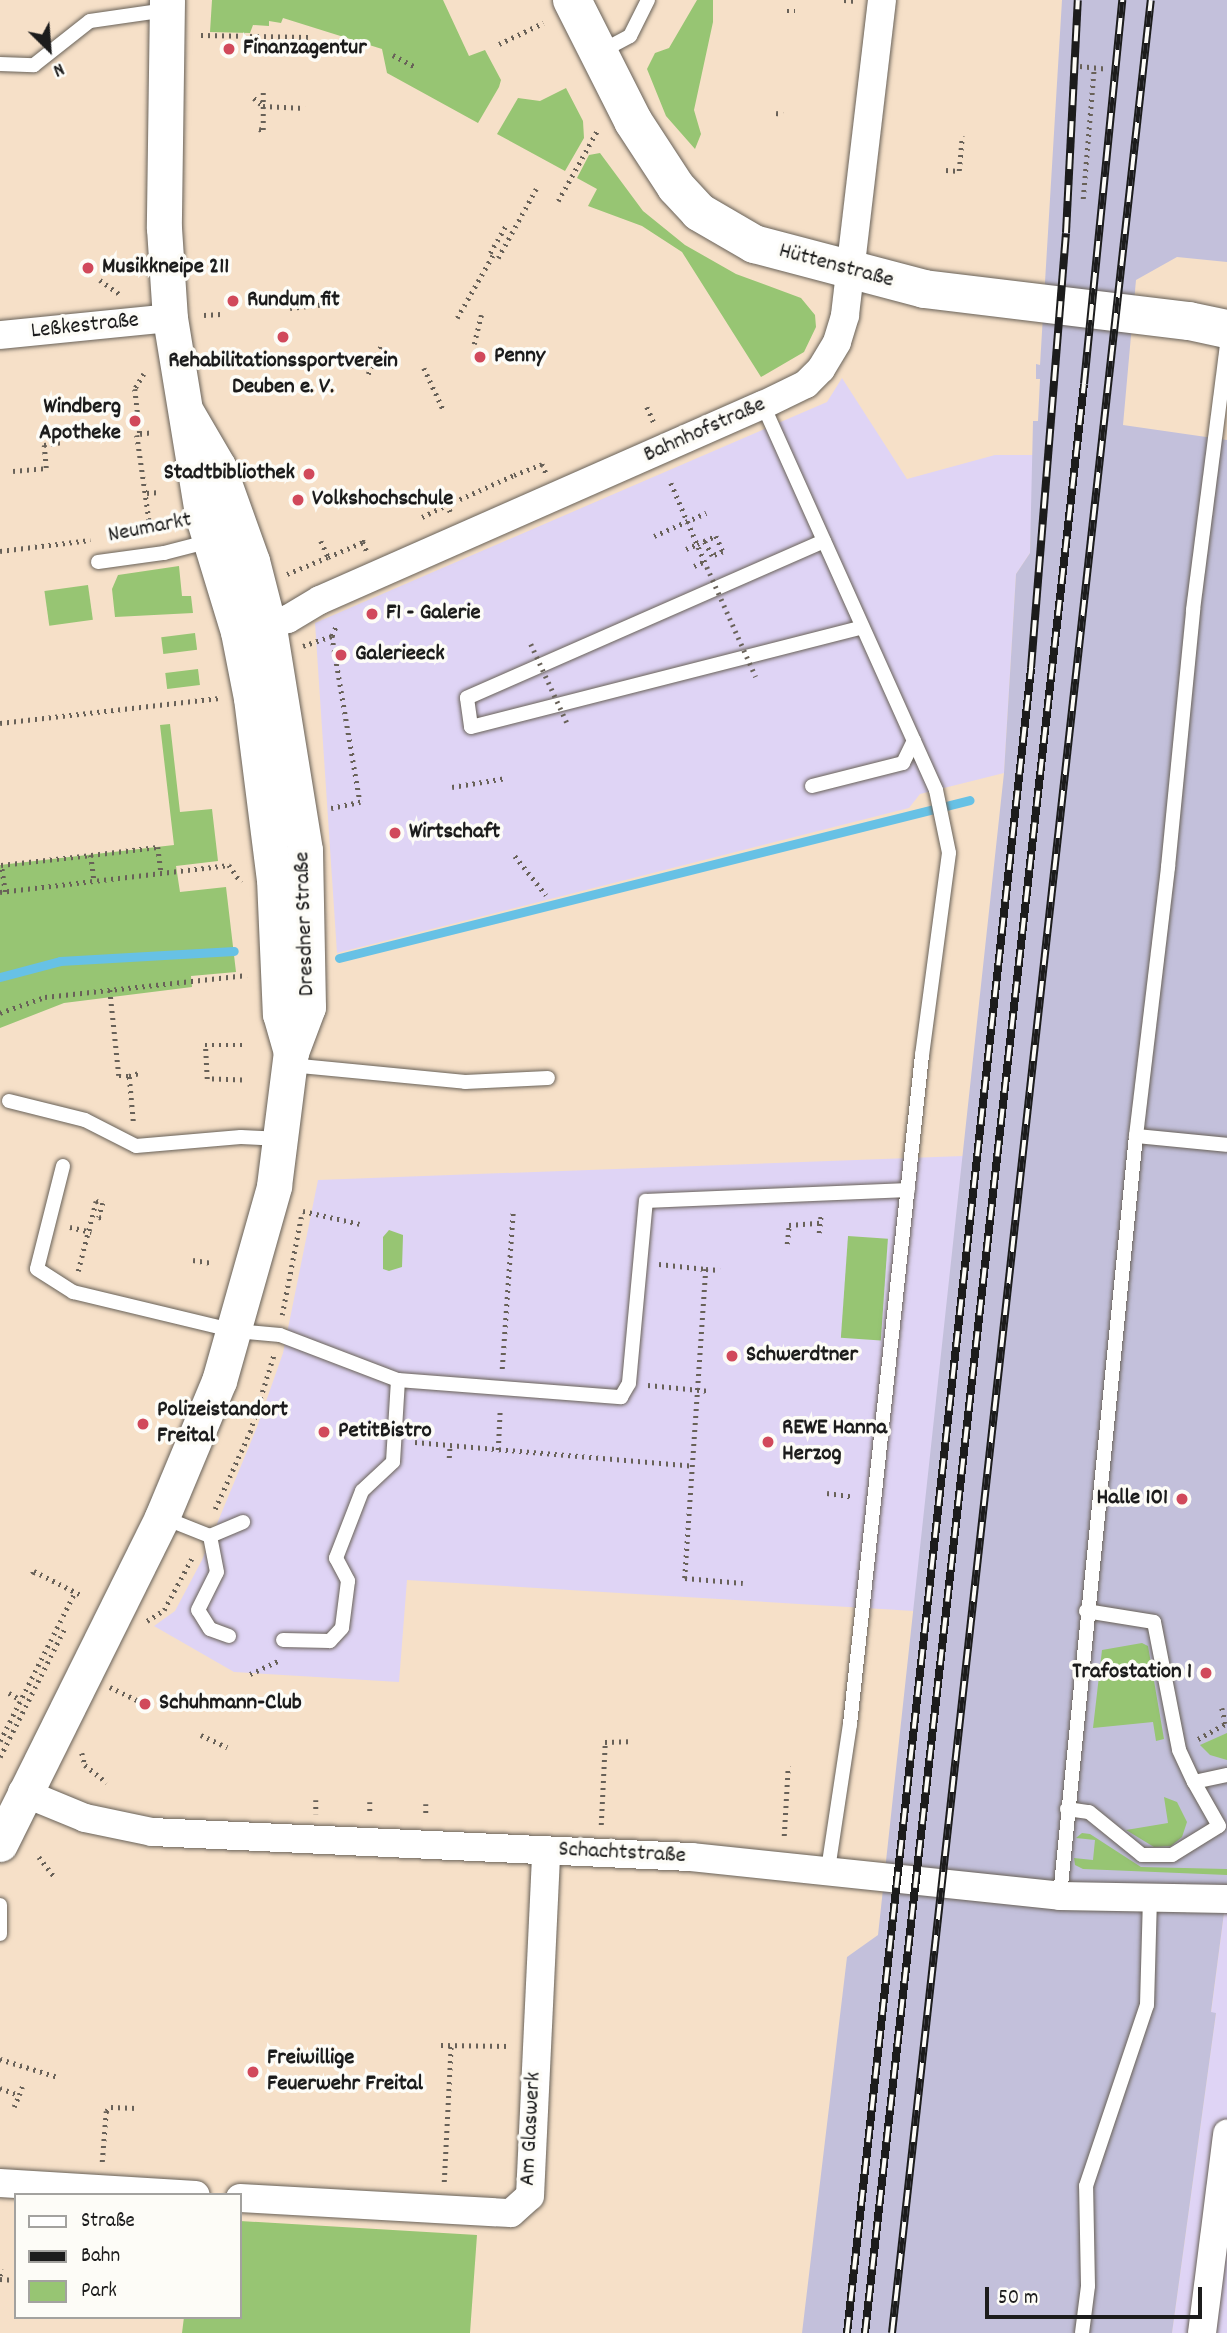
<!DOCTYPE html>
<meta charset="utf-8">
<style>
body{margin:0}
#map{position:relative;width:1227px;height:2333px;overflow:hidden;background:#f6e0c8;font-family:Dekko,sans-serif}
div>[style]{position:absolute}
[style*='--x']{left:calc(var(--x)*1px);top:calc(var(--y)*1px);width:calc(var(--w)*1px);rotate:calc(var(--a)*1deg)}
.built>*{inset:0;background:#dfd4f5}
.industrial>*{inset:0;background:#c3c0db}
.green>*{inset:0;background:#97c573;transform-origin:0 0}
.stream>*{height:9px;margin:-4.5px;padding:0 4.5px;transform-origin:4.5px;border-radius:4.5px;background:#67c1e5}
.path>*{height:4.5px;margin-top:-2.25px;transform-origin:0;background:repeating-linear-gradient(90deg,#686158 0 2px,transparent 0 7px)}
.roads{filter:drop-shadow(0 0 2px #686158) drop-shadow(0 0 2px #686158)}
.service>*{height:14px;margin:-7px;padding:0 7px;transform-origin:7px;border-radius:7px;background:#fff}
.minor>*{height:28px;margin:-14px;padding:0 14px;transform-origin:14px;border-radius:14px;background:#fff}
.tertiary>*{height:35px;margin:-17.5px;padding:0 17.5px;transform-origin:17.5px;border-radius:17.5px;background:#fff}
.secondary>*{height:38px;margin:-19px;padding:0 19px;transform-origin:19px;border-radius:19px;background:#fff}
.rail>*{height:8px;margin-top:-4px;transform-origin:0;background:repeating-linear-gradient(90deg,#fdfcf7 0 16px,#1c1c1c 0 32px);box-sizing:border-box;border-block:2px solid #1c1c1c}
.path-bridge>*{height:4.5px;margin-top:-2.25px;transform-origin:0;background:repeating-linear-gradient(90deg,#686158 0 2px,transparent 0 7px)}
.dots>*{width:19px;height:19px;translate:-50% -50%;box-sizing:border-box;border:4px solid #fdfcf7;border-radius:50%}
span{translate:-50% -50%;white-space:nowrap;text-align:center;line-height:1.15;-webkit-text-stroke:7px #fdfcf7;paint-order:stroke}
.poi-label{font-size:23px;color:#1c1c1c;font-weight:700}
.left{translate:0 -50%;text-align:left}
.right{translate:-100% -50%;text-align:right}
.street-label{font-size:23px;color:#1c1c1c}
.legend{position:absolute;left:14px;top:2193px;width:228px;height:126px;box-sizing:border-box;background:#fdfcf7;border:2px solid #a3a29f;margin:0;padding:9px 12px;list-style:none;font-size:21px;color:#1c1c1c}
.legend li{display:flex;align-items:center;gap:14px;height:35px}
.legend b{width:35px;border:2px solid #a3a29f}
.north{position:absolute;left:14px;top:14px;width:70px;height:70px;-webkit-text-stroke:5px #fdfcf7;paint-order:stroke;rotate:155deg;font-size:19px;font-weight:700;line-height:28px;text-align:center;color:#1c1c1c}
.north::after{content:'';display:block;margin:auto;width:24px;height:32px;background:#1c1c1c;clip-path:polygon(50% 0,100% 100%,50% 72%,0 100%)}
.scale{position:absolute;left:985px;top:2287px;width:217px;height:32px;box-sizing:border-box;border:4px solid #1c1c1c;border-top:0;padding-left:9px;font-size:21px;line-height:24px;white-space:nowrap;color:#1c1c1c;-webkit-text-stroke:5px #fdfcf7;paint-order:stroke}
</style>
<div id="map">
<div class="built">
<div style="clip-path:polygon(842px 378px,907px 479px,995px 455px,1035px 455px,1030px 553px,1016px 574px,1004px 773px,920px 794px,909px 808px,337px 953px,315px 623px,827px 402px)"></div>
<div style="clip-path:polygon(963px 1156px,914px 1611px,407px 1580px,399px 1682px,234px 1672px,154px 1626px,175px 1611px,202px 1560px,257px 1427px,283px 1353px,318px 1180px)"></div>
<div style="clip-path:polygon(1227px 1890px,1227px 2333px,1172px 2333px,1216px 2013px,1211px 2013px)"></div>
</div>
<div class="industrial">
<div style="clip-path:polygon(1062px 0,1227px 0,1227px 262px,1177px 257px,1136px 280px,1123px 425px,1227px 440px,1227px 1890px,1211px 2012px,1216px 2013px,1172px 2333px,802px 2333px,847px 1957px,878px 1935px,1004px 773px,1016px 574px,1030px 553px,1033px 421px,1038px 421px,1040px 379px,1036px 379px,1036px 364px,1040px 365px)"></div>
</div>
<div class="green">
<div style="clip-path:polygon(212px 0,443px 0,469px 56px,485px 50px,501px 80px,499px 87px,478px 123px,387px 73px,382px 49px,283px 18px,281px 23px,269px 21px,269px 26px,253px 25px,250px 33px,210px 32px)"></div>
<div style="clip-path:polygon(697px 0,713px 0,713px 22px,694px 110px,701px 134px,695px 149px,666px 116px,647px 69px,655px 53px,669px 48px)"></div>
<div style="clip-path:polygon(566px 88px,583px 121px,584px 138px,565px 171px,497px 134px,518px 98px,540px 101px)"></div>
<div style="clip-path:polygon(600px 153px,643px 211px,685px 245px,736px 274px,801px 298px,815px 315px,816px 327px,804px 352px,761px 377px,682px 252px,642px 226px,588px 206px,597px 189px,577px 178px,589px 155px)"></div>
<div style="clip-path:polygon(179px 566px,182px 596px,191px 596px,193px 613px,115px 617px,112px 589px,118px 575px)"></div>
<div style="left:88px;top:585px;width:35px;height:44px;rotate:82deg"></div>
<div style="left:195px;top:633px;width:17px;height:34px;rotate:83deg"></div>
<div style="left:198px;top:669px;width:16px;height:33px;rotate:83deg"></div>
<div style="clip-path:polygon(170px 724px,180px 812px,212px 809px,218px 861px,176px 866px,180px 892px,226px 887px,236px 972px,191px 976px,192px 987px,64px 1003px,0 1028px,0 865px,174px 845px,160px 725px)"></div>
<div style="clip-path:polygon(389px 1230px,403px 1235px,402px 1267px,389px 1271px,383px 1269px,383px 1237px)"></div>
<div style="left:848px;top:1236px;width:40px;height:102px;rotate:4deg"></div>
<div style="clip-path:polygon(1142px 1643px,1148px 1646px,1164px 1739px,1156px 1741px,1153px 1722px,1093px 1728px,1102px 1650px)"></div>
<div style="clip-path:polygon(1227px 1733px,1227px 1760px,1210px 1755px,1200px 1745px)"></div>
<div style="clip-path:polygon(1164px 1797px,1177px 1802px,1187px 1822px,1182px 1837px,1171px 1846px,1154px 1847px,1126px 1830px,1168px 1823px)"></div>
<div style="clip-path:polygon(1082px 1833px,1090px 1834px,1141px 1867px,1227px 1869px,1227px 1875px,1083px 1869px,1075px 1865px,1074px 1858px,1093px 1860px,1095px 1840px,1076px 1838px)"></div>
<div style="clip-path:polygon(240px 2221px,477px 2235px,470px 2333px,182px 2333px,184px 2317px,240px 2317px)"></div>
</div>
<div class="stream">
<div style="--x:339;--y:958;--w:650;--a:-14.06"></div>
<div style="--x:0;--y:977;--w:62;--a:-14.9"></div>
<div style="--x:60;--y:961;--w:174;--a:-3.3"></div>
</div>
<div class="path">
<div style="--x:844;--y:0;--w:12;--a:5"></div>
<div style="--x:787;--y:11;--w:8;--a:0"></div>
<div style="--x:201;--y:35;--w:107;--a:1.1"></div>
<div style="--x:499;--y:44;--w:49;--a:-25.5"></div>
<div style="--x:393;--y:55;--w:27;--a:28"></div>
<div style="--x:1080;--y:66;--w:27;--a:6"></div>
<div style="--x:254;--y:98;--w:12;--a:42"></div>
<div style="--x:263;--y:106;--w:42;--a:2.7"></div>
<div style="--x:776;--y:113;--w:7;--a:8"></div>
<div style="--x:259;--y:129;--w:4;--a:14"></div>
<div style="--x:263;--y:130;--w:39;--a:-90"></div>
<div style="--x:946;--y:170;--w:13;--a:4"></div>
<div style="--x:959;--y:171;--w:35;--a:-85"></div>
<div style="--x:1083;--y:199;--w:132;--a:-85.2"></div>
<div style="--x:558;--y:201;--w:80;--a:-60.9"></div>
<div style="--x:490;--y:253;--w:34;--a:-60"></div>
<div style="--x:498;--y:258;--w:79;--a:-61.2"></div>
<div style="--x:100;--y:280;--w:24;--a:36"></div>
<div style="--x:290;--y:308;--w:54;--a:-6.3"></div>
<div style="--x:204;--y:315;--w:17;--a:-3"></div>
<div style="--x:457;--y:318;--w:73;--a:-60.3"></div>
<div style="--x:480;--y:357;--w:14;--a:-115"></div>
<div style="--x:474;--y:344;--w:30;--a:-76"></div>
<div style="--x:424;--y:368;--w:45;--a:65.1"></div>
<div style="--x:144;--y:374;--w:17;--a:121"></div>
<div style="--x:135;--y:389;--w:45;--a:83.7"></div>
<div style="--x:140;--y:434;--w:12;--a:-9"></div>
<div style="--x:368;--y:374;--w:33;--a:-65"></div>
<div style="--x:647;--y:407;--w:17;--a:66"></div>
<div style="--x:137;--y:435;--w:99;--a:81.9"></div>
<div style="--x:13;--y:471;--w:33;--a:-5"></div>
<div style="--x:46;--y:468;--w:23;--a:-95"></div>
<div style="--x:44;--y:445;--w:20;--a:-9"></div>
<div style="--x:671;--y:483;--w:91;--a:66.8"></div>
<div style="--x:147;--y:493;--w:13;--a:-4"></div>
<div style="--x:450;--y:512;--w:8;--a:-113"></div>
<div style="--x:447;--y:505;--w:73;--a:-24.1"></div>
<div style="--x:514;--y:475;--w:30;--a:-21"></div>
<div style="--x:542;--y:464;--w:10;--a:66"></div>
<div style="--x:422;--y:517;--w:28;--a:-26"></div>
<div style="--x:654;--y:536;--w:57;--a:-23.9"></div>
<div style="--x:321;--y:541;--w:17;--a:66"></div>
<div style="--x:328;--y:557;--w:38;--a:-23"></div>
<div style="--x:363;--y:542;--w:6;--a:-108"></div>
<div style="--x:363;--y:542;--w:11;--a:68"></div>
<div style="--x:686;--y:549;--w:12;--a:-24"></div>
<div style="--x:697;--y:544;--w:8;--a:-23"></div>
<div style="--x:704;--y:541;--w:13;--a:-23"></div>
<div style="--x:716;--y:536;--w:17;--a:66"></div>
<div style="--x:723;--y:552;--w:12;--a:160"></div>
<div style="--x:712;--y:556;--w:17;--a:-118"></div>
<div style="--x:0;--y:551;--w:91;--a:-7"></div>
<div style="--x:694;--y:566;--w:12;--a:-24"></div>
<div style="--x:287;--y:574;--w:44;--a:-22.5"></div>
<div style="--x:332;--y:636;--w:168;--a:80.4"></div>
<div style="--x:303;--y:646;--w:31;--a:-19"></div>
<div style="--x:332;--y:636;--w:11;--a:-68"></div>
<div style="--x:0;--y:723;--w:221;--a:-6.5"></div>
<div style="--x:452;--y:787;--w:55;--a:-9.5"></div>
<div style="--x:331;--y:808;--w:30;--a:-12"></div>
<div style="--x:91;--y:855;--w:67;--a:-6.8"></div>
<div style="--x:158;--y:847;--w:26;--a:83"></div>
<div style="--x:515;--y:856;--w:50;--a:51.5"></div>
<div style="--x:0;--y:892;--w:231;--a:-6.7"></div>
<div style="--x:229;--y:865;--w:21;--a:55"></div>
<div style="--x:5;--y:892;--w:27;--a:-98"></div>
<div style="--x:1;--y:865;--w:91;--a:-6.3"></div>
<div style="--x:91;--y:855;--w:26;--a:83"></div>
<div style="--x:110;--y:990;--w:86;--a:84"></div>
<div style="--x:119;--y:1076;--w:10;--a:0"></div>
<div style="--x:0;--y:1013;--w:48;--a:-19.6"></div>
<div style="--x:45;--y:997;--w:203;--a:-6.2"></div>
<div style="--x:242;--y:1080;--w:35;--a:-178"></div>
<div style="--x:207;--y:1079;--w:34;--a:-93"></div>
<div style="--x:205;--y:1045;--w:38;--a:0"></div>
<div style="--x:133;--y:1121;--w:45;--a:-95.1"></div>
<div style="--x:129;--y:1076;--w:10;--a:-17"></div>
<div style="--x:303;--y:1211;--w:58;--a:12.8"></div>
<div style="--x:70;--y:1227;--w:22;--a:13"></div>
<div style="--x:819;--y:1233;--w:20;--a:-84"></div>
<div style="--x:787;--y:1244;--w:19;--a:-84"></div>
<div style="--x:789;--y:1225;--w:31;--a:-4"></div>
<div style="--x:193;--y:1260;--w:19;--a:9"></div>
<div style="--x:659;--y:1264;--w:47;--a:6.1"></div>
<div style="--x:706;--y:1269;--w:310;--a:93.9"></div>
<div style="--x:685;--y:1578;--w:58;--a:4.9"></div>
<div style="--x:706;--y:1269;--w:14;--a:4"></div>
<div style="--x:78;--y:1271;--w:72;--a:-75.6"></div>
<div style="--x:96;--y:1201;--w:7;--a:16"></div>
<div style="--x:103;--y:1203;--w:15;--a:106"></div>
<div style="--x:99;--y:1217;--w:4;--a:14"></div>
<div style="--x:282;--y:1315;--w:100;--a:-79"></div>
<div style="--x:502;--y:1369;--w:159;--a:-86"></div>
<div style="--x:648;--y:1385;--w:62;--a:5.5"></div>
<div style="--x:415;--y:1442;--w:279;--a:4.9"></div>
<div style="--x:498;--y:1450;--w:41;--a:-87.2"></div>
<div style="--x:449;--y:1458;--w:13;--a:-86"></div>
<div style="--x:827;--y:1493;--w:27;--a:8"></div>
<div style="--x:215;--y:1509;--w:85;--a:-65.6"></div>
<div style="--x:250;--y:1432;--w:82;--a:-72.9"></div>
<div style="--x:32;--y:1574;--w:4;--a:-56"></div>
<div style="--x:34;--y:1571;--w:55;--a:27"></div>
<div style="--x:147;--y:1621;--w:20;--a:-33"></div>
<div style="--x:164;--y:1610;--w:59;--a:-61.7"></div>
<div style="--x:250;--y:1674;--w:33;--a:-25"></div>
<div style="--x:110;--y:1687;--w:39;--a:26"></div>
<div style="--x:9;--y:1693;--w:14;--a:30"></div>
<div style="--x:1222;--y:1708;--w:16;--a:76"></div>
<div style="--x:201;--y:1735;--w:29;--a:25"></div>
<div style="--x:1198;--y:1739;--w:31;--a:-29"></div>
<div style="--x:0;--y:1741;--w:167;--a:-63.3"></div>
<div style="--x:82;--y:1753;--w:12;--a:76"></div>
<div style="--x:85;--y:1765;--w:28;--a:39"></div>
<div style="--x:0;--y:1757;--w:144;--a:-63.3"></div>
<div style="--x:316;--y:1800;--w:14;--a:90"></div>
<div style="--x:370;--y:1802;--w:13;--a:90"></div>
<div style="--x:426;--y:1804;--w:13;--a:90"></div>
<div style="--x:601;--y:1825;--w:83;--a:-87.2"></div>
<div style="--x:605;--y:1742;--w:24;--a:-2"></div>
<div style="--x:784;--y:1836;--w:70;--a:-86.7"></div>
<div style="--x:39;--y:1857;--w:24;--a:52"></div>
<div style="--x:441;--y:2045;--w:70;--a:0.8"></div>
<div style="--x:0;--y:2059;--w:61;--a:17.2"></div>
<div style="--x:0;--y:2088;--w:20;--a:20"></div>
<div style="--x:19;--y:2095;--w:9;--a:-69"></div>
<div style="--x:14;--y:2107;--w:13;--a:-67"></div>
<div style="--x:102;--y:2162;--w:51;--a:-85.5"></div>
<div style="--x:106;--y:2111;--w:6;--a:-39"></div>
<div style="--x:111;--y:2107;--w:26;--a:2"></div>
<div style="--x:444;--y:2182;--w:137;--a:-87.1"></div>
<div style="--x:0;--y:2276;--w:7;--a:-82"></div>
<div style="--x:0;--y:2279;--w:16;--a:4"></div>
</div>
<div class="roads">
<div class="service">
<div style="--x:600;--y:52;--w:34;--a:-28"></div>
<div style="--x:630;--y:36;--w:40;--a:-63.4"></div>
<div style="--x:0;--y:64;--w:34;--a:2"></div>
<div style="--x:34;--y:65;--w:71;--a:-38.2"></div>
<div style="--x:90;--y:21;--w:77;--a:-8.2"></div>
<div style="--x:763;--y:405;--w:422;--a:65.8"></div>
<div style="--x:936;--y:790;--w:64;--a:78.3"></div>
<div style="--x:949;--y:853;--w:204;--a:97.6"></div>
<div style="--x:922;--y:1055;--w:673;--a:96.14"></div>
<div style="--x:850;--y:1724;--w:148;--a:98.6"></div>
<div style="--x:824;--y:541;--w:390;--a:156.3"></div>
<div style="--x:467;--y:698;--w:29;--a:82"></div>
<div style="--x:471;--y:727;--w:401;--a:-14.3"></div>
<div style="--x:98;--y:562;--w:67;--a:-7.8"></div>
<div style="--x:164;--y:553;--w:48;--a:-14.6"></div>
<div style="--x:812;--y:786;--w:94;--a:-14.2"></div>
<div style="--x:903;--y:763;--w:25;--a:-64"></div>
<div style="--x:290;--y:1065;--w:176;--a:5.5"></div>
<div style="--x:465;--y:1082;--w:83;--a:-2.8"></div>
<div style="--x:9;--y:1101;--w:78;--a:14"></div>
<div style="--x:85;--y:1120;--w:57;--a:27"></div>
<div style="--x:136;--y:1146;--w:105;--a:-4.9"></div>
<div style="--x:241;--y:1137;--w:41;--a:2.8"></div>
<div style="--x:1136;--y:1136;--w:91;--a:5.6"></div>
<div style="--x:63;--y:1166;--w:106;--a:104.2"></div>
<div style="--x:37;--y:1269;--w:43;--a:32.6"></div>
<div style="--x:73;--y:1292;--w:168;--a:13.5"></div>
<div style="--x:236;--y:1331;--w:44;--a:5.2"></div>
<div style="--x:280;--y:1335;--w:126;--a:20.9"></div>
<div style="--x:398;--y:1380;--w:82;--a:93.5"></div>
<div style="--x:393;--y:1462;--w:42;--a:136.9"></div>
<div style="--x:362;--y:1491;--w:72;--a:111.2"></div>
<div style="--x:336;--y:1558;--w:26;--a:62"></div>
<div style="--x:348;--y:1581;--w:47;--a:97.3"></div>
<div style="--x:342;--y:1628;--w:18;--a:133"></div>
<div style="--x:330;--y:1641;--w:47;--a:-178.8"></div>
<div style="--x:398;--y:1380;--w:224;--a:4.4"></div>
<div style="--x:621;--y:1397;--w:16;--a:-60"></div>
<div style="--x:629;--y:1383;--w:183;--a:-84.7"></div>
<div style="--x:646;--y:1201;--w:262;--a:-2.4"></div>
<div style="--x:162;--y:1517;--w:52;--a:21.6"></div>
<div style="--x:1086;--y:1611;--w:69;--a:9.2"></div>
<div style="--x:1154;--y:1622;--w:130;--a:78.9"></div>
<div style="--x:1179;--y:1750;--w:35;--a:65"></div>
<div style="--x:1194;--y:1782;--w:34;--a:-12"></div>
<div style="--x:229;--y:1636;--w:20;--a:-160"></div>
<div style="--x:210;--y:1629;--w:22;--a:-122"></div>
<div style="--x:198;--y:1610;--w:42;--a:-63.4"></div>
<div style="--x:217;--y:1572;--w:37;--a:-101"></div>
<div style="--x:210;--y:1536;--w:36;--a:-23"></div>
<div style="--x:1067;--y:1809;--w:22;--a:8"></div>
<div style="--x:1089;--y:1812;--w:68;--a:39.1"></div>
<div style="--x:1142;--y:1855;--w:30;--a:0"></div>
<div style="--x:1172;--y:1855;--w:55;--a:-31.7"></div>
<div style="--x:1219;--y:1826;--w:51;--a:-119.6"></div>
<div style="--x:1060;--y:1896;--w:764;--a:-84.29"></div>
<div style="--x:1136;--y:1136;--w:271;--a:-83.2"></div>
<div style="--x:1168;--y:867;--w:258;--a:-84.4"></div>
<div style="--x:1193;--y:610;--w:269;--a:-82.7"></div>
<div style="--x:0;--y:1905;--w:29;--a:90"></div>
<div style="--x:1082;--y:2333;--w:47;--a:-82.7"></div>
<div style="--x:1088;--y:2286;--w:100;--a:-91.1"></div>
<div style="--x:1086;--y:2186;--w:191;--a:-71.4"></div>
<div style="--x:1147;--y:2005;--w:107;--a:-88.4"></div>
</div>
<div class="minor">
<div style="--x:0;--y:335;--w:171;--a:-5.7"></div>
<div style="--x:248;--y:630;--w:41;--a:-15.4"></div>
<div style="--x:288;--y:619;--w:37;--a:-31"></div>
<div style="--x:320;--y:600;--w:484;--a:-23.8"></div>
<div style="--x:763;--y:405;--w:48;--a:-26"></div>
<div style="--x:806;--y:384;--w:21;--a:-45"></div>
<div style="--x:821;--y:369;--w:31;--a:-59"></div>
<div style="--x:837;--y:342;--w:28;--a:-73"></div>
<div style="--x:845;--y:315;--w:317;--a:-83.3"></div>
<div style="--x:22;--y:1792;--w:68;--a:22.4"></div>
<div style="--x:85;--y:1818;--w:68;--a:11.8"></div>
<div style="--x:152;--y:1832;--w:540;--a:2.66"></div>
<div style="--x:691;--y:1857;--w:371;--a:6"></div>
<div style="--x:1060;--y:1896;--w:167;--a:1"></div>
<div style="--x:0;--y:2183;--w:196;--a:3.5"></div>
<div style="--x:240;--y:2198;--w:271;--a:3.2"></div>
<div style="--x:511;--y:2213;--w:25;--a:-42"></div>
<div style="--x:530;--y:2196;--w:345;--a:-87.3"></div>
<div style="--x:1202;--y:2333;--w:201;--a:-82.8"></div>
</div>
<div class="tertiary">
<div style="--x:167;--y:0;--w:228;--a:90.8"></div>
<div style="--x:164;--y:228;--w:90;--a:86.2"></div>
<div style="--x:170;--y:318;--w:199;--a:80.7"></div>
<div style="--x:202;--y:514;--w:123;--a:73"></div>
<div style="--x:238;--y:632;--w:67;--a:78.9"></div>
<div style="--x:251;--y:698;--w:182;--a:82.8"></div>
<div style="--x:274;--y:879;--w:135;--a:87.5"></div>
<div style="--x:280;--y:1014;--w:40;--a:74"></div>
<div style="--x:0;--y:1844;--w:365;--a:-63.6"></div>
<div style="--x:162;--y:1517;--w:147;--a:-67.3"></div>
<div style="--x:219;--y:1381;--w:203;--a:-74.2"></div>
<div style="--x:274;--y:1186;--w:135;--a:-82.8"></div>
<div style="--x:291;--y:1052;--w:48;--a:-69.3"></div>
<div style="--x:308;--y:1007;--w:157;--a:-91.1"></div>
<div style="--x:305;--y:850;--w:226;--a:-99.2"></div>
<div style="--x:269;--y:627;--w:68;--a:-104.4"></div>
<div style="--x:252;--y:561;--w:101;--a:-109.7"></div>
<div style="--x:218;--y:466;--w:61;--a:-120.3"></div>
</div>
<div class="secondary">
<div style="--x:572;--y:0;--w:136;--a:63.2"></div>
<div style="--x:633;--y:121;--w:79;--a:56.9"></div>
<div style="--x:676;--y:187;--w:34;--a:47"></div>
<div style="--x:699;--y:212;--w:64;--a:30.2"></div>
<div style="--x:754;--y:244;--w:176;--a:14.8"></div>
<div style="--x:924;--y:289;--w:267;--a:6.9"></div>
<div style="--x:1189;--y:321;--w:39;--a:12"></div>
</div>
</div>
<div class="rail">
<div style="--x:847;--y:2333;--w:1675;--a:-83.69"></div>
<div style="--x:1031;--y:668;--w:436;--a:-85.4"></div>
<div style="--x:1066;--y:233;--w:233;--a:-87.1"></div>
<div style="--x:865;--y:2333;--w:1961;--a:-83.59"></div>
<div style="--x:1084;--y:384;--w:386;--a:-84.3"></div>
<div style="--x:892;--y:2333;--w:2347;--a:-83.67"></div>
</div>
<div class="path-bridge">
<div style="--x:707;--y:567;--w:120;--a:66"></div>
<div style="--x:531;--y:644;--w:89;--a:65.4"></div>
</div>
<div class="dots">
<div style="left:229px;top:49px;background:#d1495b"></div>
<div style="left:88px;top:268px;background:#d1495b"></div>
<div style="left:233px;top:301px;background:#d1495b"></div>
<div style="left:283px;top:337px;background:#d1495b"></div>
<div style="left:480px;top:357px;background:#d1495b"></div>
<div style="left:135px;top:421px;background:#d1495b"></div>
<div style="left:309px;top:474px;background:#d1495b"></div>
<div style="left:298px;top:500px;background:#d1495b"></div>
<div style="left:372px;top:614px;background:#d1495b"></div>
<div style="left:341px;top:655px;background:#d1495b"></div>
<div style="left:395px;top:833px;background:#d1495b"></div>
<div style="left:732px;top:1356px;background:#d1495b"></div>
<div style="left:143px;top:1424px;background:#d1495b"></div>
<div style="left:324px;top:1432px;background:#d1495b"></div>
<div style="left:768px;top:1442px;background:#d1495b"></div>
<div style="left:1182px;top:1499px;background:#d1495b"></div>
<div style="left:1206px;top:1673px;background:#d1495b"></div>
<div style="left:145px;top:1704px;background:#d1495b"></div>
<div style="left:253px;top:2072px;background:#d1495b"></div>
</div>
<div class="poi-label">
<span class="left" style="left:243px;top:49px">Finanzagentur</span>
<span class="left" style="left:102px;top:268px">Musikkneipe 211</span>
<span class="left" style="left:247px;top:301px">Rundum fit</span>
<span class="left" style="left:494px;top:357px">Penny</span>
<span style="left:283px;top:375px">Rehabilitationssportverein<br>Deuben e. V.</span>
<span class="right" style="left:121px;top:421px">Windberg<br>Apotheke</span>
<span class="right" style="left:295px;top:474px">Stadtbibliothek</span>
<span class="left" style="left:312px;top:500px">Volkshochschule</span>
<span class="left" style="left:386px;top:614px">F1 - Galerie</span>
<span class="left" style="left:355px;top:655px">Galerieeck</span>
<span class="left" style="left:409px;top:833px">Wirtschaft</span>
<span class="left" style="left:746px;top:1356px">Schwerdtner</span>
<span class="left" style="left:157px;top:1424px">Polizeistandort<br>Freital</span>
<span class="left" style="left:782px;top:1442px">REWE Hanna<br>Herzog</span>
<span class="left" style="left:338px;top:1432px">PetitBistro</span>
<span class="right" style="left:1168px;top:1499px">Halle 101</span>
<span class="right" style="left:1192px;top:1673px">Trafostation 1</span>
<span class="left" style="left:159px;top:1704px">Schuhmann-Club</span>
<span class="left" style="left:267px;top:2072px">Freiwillige<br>Feuerwehr Freital</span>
</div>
<div class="street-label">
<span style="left:836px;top:267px;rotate:15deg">Hüttenstraße</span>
<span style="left:85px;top:327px;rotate:-6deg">Leßkestraße</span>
<span style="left:705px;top:431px;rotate:-24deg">Bahnhofstraße</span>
<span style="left:150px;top:529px;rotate:-11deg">Neumarkt</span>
<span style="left:306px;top:924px;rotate:-92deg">Dresdner Straße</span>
<span style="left:622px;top:1854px;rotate:3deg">Schachtstraße</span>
<span style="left:532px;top:2129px;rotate:-87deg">Am Glaswerk</span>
</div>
<ul class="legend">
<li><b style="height:9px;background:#fff"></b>Straße</li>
<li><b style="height:9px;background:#1c1c1c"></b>Bahn</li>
<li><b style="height:19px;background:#97c573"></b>Park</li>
</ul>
<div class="north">N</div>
<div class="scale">50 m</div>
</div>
